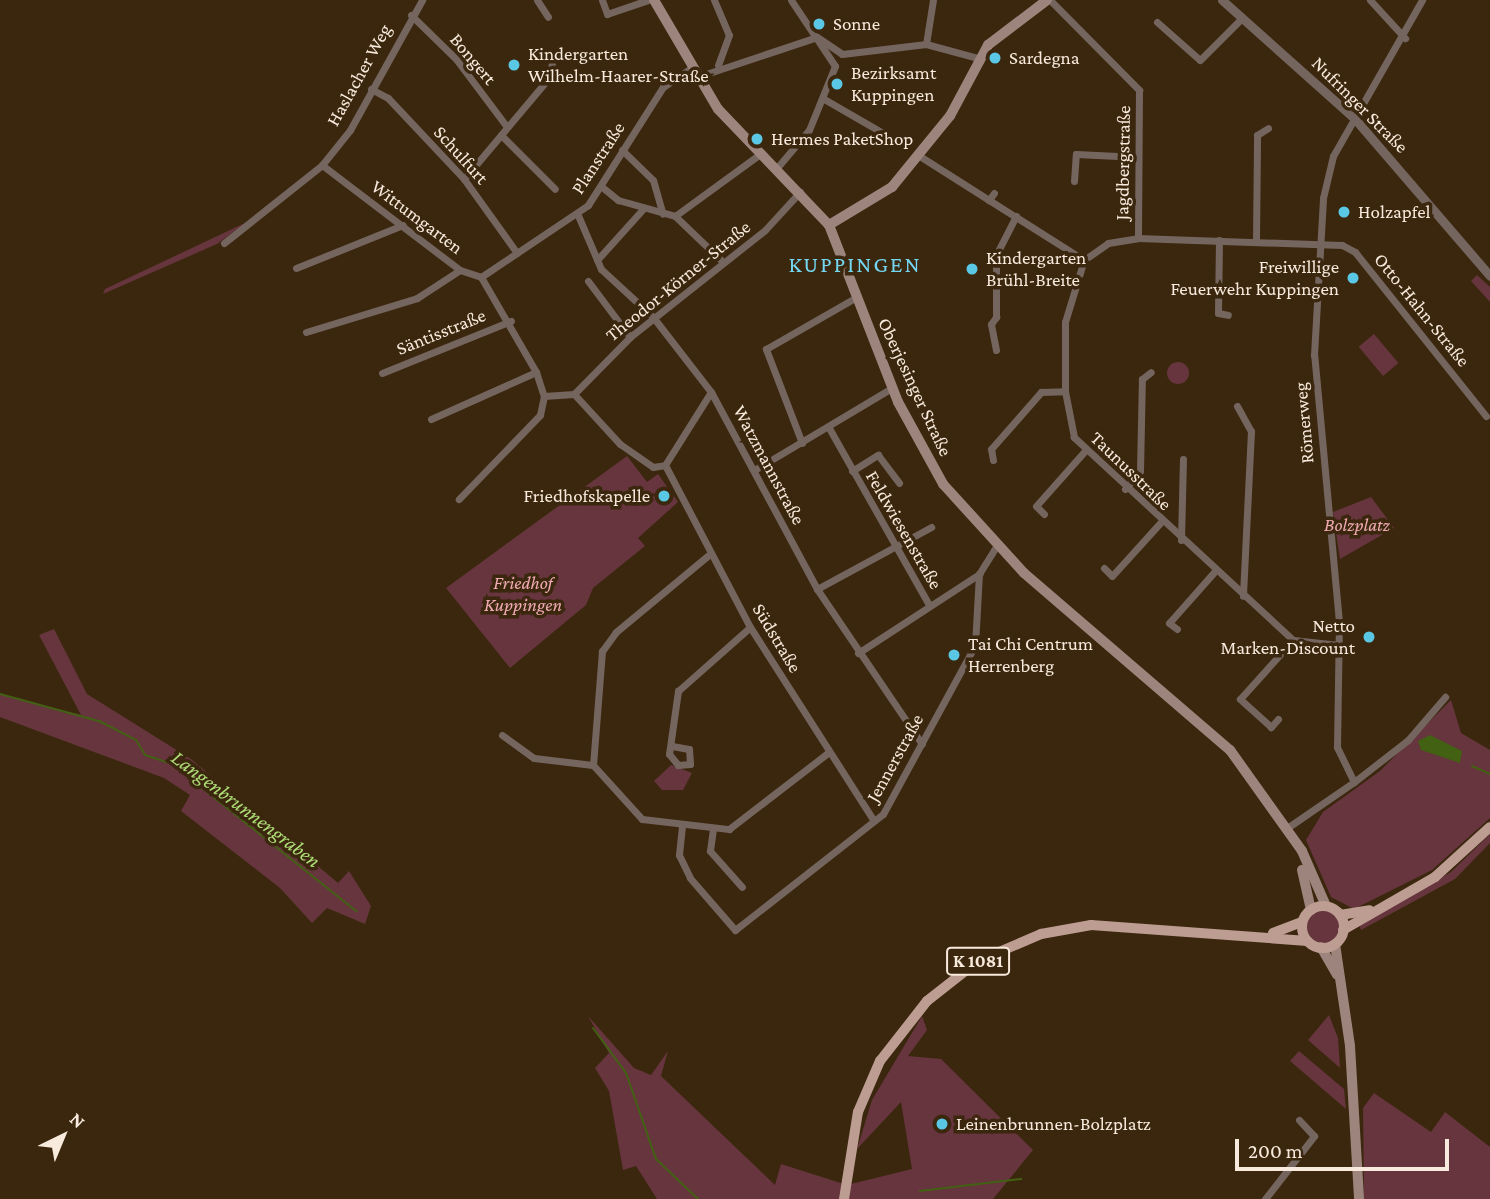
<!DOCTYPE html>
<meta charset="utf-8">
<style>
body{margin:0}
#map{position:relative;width:1490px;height:1199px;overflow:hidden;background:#3b270e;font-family:"Crimson Pro",serif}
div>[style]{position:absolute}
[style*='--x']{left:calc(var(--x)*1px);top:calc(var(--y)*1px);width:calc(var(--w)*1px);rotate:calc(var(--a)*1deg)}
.green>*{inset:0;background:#66353d;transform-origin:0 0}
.round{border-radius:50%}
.water>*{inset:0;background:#426113}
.stream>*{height:2px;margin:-1px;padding:0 1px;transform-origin:1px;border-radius:1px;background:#426113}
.minor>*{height:7px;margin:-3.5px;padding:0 3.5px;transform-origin:3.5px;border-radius:3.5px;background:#74655f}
.tertiary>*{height:9px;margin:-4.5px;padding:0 4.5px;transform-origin:4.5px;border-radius:4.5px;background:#74655f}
.secondary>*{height:10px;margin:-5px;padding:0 5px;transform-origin:5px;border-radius:5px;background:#9d847c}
.primary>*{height:10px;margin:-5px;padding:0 5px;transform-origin:5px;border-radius:5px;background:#bd9d92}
.primary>.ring{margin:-5px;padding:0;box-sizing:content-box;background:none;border:10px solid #bd9d92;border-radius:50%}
.dots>*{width:19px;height:19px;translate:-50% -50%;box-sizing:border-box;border:4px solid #3b270e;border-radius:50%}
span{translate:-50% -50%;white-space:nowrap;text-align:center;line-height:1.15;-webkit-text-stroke:7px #3b270e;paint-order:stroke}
.shield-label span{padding:2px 5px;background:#3b270e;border:2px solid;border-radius:5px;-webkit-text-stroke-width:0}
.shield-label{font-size:18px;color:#f8eadc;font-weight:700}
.poi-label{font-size:19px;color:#f8eadc}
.left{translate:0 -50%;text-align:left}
.right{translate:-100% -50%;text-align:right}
.street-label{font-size:19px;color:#f8eadc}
.park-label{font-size:19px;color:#f1abb4;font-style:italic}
.water-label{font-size:21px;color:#aedc77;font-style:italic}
.quarter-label{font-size:23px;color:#74d6f1;letter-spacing:2px}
.north{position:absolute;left:28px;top:1101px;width:70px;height:70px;-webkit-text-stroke:5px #3b270e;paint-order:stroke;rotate:43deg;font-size:19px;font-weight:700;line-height:28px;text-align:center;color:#f8eadc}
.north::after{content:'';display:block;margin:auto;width:24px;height:32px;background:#f8eadc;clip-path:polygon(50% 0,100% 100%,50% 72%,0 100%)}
.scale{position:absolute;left:1235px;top:1139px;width:214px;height:32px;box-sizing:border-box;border:4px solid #f8eadc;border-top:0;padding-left:9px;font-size:21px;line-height:24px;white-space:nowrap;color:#f8eadc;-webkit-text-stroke:5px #3b270e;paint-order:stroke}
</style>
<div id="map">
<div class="green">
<div style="clip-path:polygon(247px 222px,217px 244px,103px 294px,105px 289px)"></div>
<div style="clip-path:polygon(1477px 275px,1490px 287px,1490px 302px,1471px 281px)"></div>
<div style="left:1374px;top:334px;width:38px;height:20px;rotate:50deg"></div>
<div class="round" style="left:1167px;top:362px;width:22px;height:22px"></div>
<div style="clip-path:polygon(627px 456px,647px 482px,658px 474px,678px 502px,638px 538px,645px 546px,593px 588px,586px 605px,510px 668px,446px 588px)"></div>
<div style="clip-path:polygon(1371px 497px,1394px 528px,1340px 559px,1333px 512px)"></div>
<div style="clip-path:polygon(54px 629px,87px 694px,191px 759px,338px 883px,349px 871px,371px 906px,365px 924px,327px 908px,312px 923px,280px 888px,181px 811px,190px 795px,164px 778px,0 717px,0 694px,81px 715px,39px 635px)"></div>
<div style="clip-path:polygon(1451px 700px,1461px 733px,1490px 750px,1490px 818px,1432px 870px,1354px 909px,1331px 897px,1306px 840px,1323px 812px,1380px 771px)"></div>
<div style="clip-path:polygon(671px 765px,692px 773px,683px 790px,662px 790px,654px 781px)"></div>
<div style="clip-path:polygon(1490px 834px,1490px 843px,1455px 879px,1361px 930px,1359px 924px,1451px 872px)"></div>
<div class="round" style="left:1306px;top:910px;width:34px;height:34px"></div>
<div style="clip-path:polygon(1329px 1015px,1338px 1038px,1340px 1068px,1308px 1040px)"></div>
<div style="clip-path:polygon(588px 1016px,634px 1068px,651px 1075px,668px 1051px,661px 1076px,775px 1185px,781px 1164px,847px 1185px,912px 1169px,901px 1102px,857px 1149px,872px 1100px,922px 1016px,927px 1030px,908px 1056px,941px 1059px,1033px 1150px,993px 1199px,657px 1199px,636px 1166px,623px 1170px,609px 1091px,595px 1068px,609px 1053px)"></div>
<div style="clip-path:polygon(1299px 1051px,1344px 1089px,1346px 1109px,1290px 1061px)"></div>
<div style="clip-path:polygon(1374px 1093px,1431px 1132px,1445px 1112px,1490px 1147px,1490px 1199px,1364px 1199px,1363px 1108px)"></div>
</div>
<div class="water">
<div style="clip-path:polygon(1430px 735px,1462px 751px,1460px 763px,1421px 750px,1418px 741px)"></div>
</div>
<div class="stream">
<div style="--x:0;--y:694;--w:103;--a:15.3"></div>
<div style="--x:99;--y:721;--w:42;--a:27.2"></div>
<div style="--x:136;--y:740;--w:17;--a:59"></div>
<div style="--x:145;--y:755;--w:28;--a:18"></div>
<div style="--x:172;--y:764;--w:236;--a:38.6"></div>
<div style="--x:1472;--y:766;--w:20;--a:24"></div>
<div style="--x:593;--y:1028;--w:56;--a:53.7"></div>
<div style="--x:626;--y:1073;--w:91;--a:70.8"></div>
<div style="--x:656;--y:1159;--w:58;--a:43.6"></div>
<div style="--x:920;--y:1191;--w:102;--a:-6.8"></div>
</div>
<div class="minor">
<div style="--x:537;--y:0;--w:20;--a:57"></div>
<div style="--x:602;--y:0;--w:15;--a:70"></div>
<div style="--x:607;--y:14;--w:43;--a:-18.9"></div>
<div style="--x:714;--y:0;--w:38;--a:67"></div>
<div style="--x:729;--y:35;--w:32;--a:110"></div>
<div style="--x:1050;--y:0;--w:127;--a:45.3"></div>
<div style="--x:1139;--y:90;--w:148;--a:90.4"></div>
<div style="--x:1370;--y:0;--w:52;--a:47.4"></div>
<div style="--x:411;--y:15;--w:63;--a:44.4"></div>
<div style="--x:456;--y:59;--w:85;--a:53.1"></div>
<div style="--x:1157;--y:22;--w:57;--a:41.5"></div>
<div style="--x:1200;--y:60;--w:59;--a:-45"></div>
<div style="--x:926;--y:44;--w:45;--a:-81"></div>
<div style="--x:700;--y:76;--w:123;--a:-18.4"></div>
<div style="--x:817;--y:37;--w:30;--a:34"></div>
<div style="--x:842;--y:54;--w:85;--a:-6.8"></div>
<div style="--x:926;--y:44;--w:54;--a:15.1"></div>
<div style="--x:371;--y:89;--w:19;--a:28"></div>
<div style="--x:388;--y:98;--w:111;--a:46.8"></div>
<div style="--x:464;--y:179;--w:91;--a:54.4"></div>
<div style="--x:824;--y:99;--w:74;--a:30"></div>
<div style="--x:501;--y:135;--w:76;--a:45"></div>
<div style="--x:622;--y:150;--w:43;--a:44.1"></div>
<div style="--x:653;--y:180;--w:35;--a:74"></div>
<div style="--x:918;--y:155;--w:84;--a:32.4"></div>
<div style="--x:322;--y:165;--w:173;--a:37.3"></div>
<div style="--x:460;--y:270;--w:22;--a:18"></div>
<div style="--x:481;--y:277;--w:110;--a:59.9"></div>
<div style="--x:536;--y:372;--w:25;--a:72"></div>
<div style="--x:544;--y:396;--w:19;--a:102"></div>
<div style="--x:540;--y:415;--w:117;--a:134"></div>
<div style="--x:776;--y:169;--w:51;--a:-49.8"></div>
<div style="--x:809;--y:130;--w:69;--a:-67.9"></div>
<div style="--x:835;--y:66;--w:79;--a:-123.7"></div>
<div style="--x:464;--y:179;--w:131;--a:-50"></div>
<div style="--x:548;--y:79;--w:16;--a:-76"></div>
<div style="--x:1074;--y:181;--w:27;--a:-86"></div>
<div style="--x:1076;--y:154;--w:62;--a:2.8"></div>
<div style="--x:602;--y:187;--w:21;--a:39"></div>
<div style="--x:618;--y:200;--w:59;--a:15.7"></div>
<div style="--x:675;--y:216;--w:105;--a:-36.1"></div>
<div style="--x:994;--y:193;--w:9;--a:126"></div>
<div style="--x:989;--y:200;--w:112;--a:32.3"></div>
<div style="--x:577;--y:213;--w:61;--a:66.8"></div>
<div style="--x:601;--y:269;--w:71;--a:42.7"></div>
<div style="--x:653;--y:317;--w:95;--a:52.3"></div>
<div style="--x:711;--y:392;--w:224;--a:61.7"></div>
<div style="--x:817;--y:589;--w:187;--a:55.9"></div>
<div style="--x:675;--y:216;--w:66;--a:43.8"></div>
<div style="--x:1256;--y:239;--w:104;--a:-89.4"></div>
<div style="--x:1257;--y:135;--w:13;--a:-32"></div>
<div style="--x:1219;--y:240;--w:73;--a:90.8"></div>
<div style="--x:1218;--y:313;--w:10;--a:11"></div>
<div style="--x:224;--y:243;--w:125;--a:-38.5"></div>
<div style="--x:322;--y:165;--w:45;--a:-51.3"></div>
<div style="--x:350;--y:130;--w:149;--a:-61"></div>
<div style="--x:597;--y:260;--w:69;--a:-48"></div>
<div style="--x:296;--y:268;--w:115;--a:-21.9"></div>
<div style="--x:481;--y:277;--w:129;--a:-33.9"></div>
<div style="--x:588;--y:205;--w:140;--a:-57.6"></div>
<div style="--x:663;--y:87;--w:36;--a:-34"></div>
<div style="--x:588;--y:281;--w:70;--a:53.1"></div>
<div style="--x:306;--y:332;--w:116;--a:-17"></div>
<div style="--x:417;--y:298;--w:51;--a:-33.1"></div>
<div style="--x:996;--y:350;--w:26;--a:-101"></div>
<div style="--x:991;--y:324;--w:9;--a:-54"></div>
<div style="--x:996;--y:317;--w:62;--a:-90"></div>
<div style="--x:996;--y:255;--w:44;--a:-62.9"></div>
<div style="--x:382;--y:373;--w:139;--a:-22"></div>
<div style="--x:574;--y:394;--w:80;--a:-45.5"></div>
<div style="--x:630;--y:337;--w:172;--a:-38.4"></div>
<div style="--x:765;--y:230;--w:52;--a:-47.4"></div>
<div style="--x:544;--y:396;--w:30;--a:-4"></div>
<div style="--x:574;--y:394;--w:68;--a:47.4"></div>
<div style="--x:620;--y:444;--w:40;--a:34.9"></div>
<div style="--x:653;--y:467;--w:12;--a:-9"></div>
<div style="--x:665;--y:465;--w:86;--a:-57.8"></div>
<div style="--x:1237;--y:406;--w:29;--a:61"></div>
<div style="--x:1251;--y:431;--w:165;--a:92.8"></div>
<div style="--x:431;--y:419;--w:115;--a:-24.1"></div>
<div style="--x:829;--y:428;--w:203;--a:60.5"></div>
<div style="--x:802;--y:443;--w:101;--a:-111"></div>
<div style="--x:766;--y:349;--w:103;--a:-29.8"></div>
<div style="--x:993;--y:460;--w:11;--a:-100"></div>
<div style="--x:991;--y:449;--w:76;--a:-48.7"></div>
<div style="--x:1041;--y:392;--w:24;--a:-2"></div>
<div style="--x:665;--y:465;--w:183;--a:62.3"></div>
<div style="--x:750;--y:627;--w:230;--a:57.4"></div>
<div style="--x:756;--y:469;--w:158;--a:-30.8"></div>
<div style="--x:852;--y:471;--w:31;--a:-32"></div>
<div style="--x:878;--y:455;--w:35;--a:53"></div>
<div style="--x:1125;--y:489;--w:23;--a:-50"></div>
<div style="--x:1140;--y:471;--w:92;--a:-88.8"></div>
<div style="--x:1142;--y:379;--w:11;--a:-38"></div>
<div style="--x:1044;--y:514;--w:11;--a:-135"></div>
<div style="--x:1036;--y:506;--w:72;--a:-48.4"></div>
<div style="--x:1181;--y:540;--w:81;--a:-88.6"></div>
<div style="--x:711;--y:553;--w:124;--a:140.3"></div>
<div style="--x:616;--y:632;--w:24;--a:126"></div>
<div style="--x:602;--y:651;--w:114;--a:94.5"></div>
<div style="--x:593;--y:765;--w:73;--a:47.8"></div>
<div style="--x:642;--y:819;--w:88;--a:6.6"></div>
<div style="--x:729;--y:829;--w:126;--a:-37.6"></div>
<div style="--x:1104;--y:568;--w:11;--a:45"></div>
<div style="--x:1112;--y:576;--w:73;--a:-47.8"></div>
<div style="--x:817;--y:589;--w:130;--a:-28.5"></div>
<div style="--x:1177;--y:629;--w:10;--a:-143"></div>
<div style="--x:1169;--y:623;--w:69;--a:-48.5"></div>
<div style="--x:1339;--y:645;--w:46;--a:-173.8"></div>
<div style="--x:1293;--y:640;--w:299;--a:-137.2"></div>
<div style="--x:1074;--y:437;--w:47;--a:-101.1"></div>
<div style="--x:1065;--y:391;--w:69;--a:-90"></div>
<div style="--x:1065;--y:322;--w:65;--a:-73"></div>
<div style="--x:1084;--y:260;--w:29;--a:-35"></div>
<div style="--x:1108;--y:243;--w:30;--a:-9"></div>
<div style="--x:1138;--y:238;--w:204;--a:2"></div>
<div style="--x:1342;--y:245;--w:15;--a:28"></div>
<div style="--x:1355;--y:252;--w:210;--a:51.4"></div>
<div style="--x:858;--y:653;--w:145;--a:-33.1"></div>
<div style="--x:1278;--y:719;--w:11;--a:131"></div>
<div style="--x:1271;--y:727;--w:42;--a:-137.9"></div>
<div style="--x:1240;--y:699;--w:79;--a:-48.1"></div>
<div style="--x:502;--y:735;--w:39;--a:36"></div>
<div style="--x:534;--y:758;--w:59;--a:6.8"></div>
<div style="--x:672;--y:746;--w:17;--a:10"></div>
<div style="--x:689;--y:749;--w:15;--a:86"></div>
<div style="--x:690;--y:764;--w:12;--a:175"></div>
<div style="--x:678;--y:765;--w:14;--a:-129"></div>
<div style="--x:669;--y:754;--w:64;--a:-81.9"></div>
<div style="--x:678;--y:691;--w:96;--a:-41.6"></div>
<div style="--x:1354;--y:782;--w:68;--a:-37.9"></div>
<div style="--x:1408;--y:740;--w:57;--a:-49.3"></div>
<div style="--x:682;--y:826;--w:29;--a:96"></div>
<div style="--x:679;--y:855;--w:25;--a:64"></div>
<div style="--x:690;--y:878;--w:69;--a:49.1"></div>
<div style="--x:735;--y:930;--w:188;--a:-38.1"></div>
<div style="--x:883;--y:814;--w:192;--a:-61.4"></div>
<div style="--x:975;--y:645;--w:71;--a:-86.8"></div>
<div style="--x:979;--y:574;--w:34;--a:-58"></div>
<div style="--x:1287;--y:828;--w:81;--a:-34.5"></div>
<div style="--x:1354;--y:782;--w:39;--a:-116"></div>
<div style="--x:1337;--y:747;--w:125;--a:-89.1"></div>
<div style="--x:1339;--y:622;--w:268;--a:-95.3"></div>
<div style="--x:1314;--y:355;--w:157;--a:-86.7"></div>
<div style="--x:1323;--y:198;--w:43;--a:-76.6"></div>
<div style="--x:1333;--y:156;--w:180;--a:-60.3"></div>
<div style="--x:713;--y:829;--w:22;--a:98"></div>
<div style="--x:710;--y:851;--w:48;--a:48.4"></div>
<div style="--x:1265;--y:1199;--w:80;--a:-52.1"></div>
<div style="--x:1314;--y:1136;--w:22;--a:-133"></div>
</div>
<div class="tertiary">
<div style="--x:1222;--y:0;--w:178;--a:41.8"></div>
<div style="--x:1355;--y:119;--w:207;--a:49.3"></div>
</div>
<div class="secondary">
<div style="--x:654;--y:0;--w:126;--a:59.6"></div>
<div style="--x:718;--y:109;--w:161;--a:46.3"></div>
<div style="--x:829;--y:225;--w:190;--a:68.7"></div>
<div style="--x:898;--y:402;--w:94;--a:61.2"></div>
<div style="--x:943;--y:484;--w:120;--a:47.7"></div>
<div style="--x:1024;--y:573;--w:272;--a:40.7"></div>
<div style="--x:1230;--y:750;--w:124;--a:54.5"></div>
<div style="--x:1302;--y:851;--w:60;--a:66.4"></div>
<div style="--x:829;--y:225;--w:74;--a:-31.1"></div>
<div style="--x:892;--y:187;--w:92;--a:-50.8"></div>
<div style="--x:950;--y:116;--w:81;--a:-61.8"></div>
<div style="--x:988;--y:45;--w:74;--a:-37.3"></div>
<div style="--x:1302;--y:870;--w:41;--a:77.3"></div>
<div style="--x:1335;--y:944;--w:103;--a:81.6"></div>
<div style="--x:1350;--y:1046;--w:153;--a:86.6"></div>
<div style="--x:1321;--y:947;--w:32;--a:60"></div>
</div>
<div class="primary">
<div class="ring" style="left:1302px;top:906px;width:32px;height:32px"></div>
<div style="--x:1340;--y:915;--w:30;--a:-9"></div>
<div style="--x:1343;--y:930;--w:106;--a:-29.9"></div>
<div style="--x:1435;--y:877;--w:74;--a:-42.3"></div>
<div style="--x:1273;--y:933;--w:31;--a:-21"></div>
<div style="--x:844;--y:1199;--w:88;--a:-80.9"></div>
<div style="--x:858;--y:1112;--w:56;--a:-66.7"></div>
<div style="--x:880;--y:1061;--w:76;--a:-51.9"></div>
<div style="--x:927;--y:1001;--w:65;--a:-38.1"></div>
<div style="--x:978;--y:961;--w:69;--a:-23.2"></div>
<div style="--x:1041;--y:934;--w:51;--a:-10.2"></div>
<div style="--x:1091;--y:925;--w:217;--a:4.2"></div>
</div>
<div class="dots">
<div style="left:819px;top:24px;background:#5ac8e5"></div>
<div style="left:995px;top:58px;background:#5ac8e5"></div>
<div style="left:514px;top:65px;background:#5ac8e5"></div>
<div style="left:837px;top:84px;background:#5ac8e5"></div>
<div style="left:757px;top:139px;background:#5ac8e5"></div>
<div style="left:1344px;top:212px;background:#5ac8e5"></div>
<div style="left:972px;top:269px;background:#5ac8e5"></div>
<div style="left:1353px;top:278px;background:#5ac8e5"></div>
<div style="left:664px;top:496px;background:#5ac8e5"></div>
<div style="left:1369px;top:637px;background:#5ac8e5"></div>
<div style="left:954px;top:655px;background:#5ac8e5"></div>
<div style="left:942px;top:1124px;background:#5ac8e5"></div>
</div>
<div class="shield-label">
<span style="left:978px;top:961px">K 1081</span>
</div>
<div class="poi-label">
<span class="left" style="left:833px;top:24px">Sonne</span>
<span class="left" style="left:528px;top:65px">Kindergarten<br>Wilhelm-Haarer-Straße</span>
<span class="left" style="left:1009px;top:58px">Sardegna</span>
<span class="left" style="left:851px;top:84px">Bezirksamt<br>Kuppingen</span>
<span class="left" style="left:771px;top:139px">Hermes PaketShop</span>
<span class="left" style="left:1358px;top:212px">Holzapfel</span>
<span class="left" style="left:986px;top:269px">Kindergarten<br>Brühl-Breite</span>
<span class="right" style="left:1339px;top:278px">Freiwillige<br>Feuerwehr Kuppingen</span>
<span class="right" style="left:650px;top:496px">Friedhofskapelle</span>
<span class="right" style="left:1355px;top:637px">Netto<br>Marken-Discount</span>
<span class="left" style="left:968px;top:655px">Tai Chi Centrum<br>Herrenberg</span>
<span class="left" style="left:956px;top:1124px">Leinenbrunnen-Bolzplatz</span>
</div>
<div class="street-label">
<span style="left:473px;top:59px;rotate:50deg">Bongert</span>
<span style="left:359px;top:75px;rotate:-61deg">Haslacher Weg</span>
<span style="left:1360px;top:105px;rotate:45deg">Nufringer Straße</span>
<span style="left:461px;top:155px;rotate:48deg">Schulfurt</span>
<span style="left:598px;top:158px;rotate:-57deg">Planstraße</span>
<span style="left:1123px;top:163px;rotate:-89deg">Jagdbergstraße</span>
<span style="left:417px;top:217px;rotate:37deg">Wittumgarten</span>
<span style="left:678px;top:281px;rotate:-39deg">Theodor-Körner-Straße</span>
<span style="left:1422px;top:310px;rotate:51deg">Otto-Hahn-Straße</span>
<span style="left:441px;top:332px;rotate:-22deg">Säntisstraße</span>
<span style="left:915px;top:387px;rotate:65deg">Oberjesinger Straße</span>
<span style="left:1304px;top:423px;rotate:-95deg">Römerweg</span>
<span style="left:769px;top:465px;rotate:62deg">Watzmannstraße</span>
<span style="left:1131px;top:471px;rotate:44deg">Taunusstraße</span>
<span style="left:904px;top:530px;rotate:60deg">Feldwiesenstraße</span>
<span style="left:777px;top:638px;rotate:59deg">Südstraße</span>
<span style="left:895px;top:758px;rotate:-61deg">Jennerstraße</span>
</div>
<div class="park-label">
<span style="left:1357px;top:525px">Bolzplatz</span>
<span style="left:523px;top:594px">Friedhof<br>Kuppingen</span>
</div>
<div class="water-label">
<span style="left:246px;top:809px;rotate:37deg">Langenbrunnengraben</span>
</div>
<div class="quarter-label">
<span style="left:855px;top:264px">KUPPINGEN</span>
</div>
<div class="north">N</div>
<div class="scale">200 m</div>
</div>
